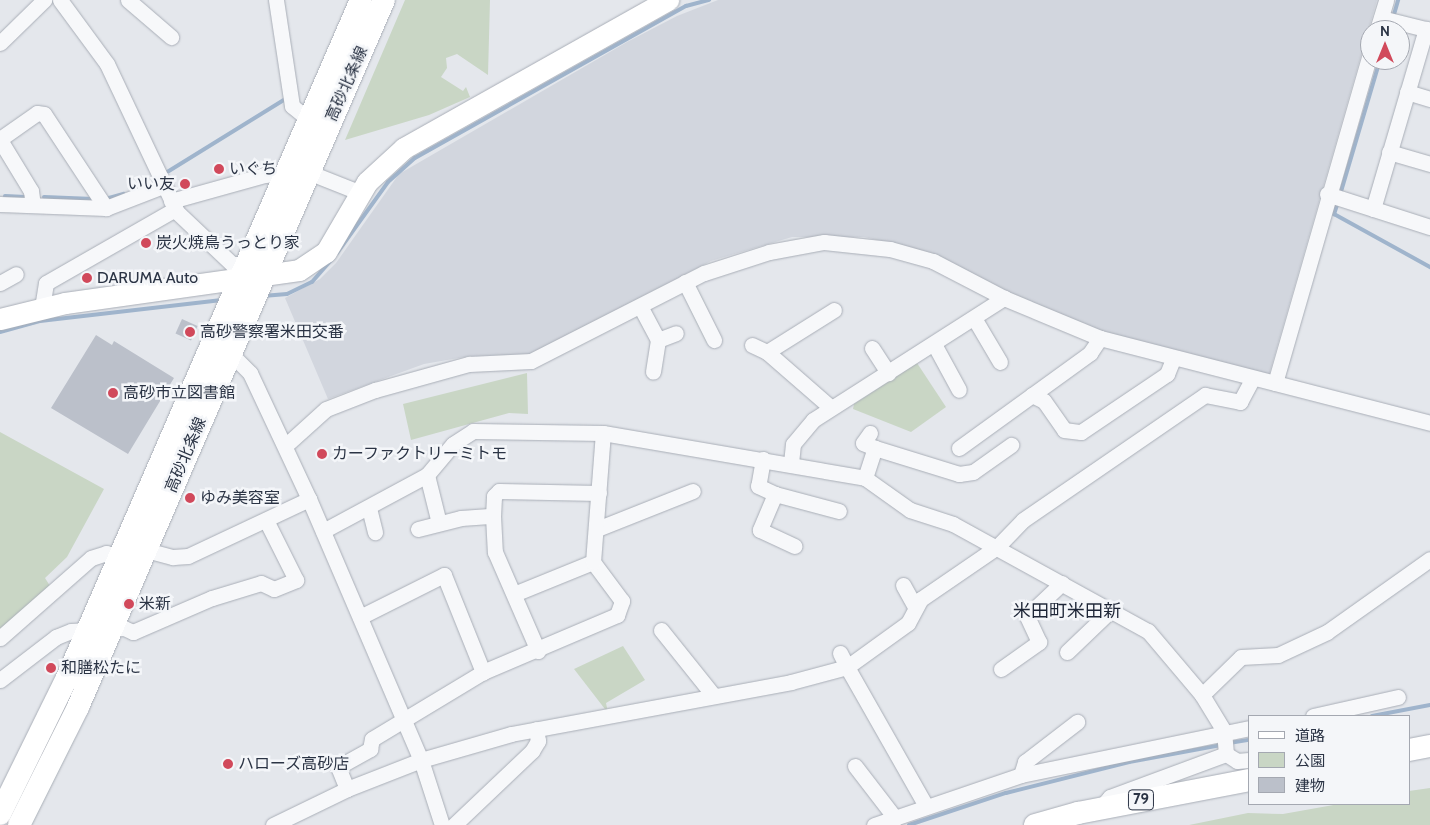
<!DOCTYPE html>
<meta charset="utf-8">
<style>
body{margin:0}
#map{position:relative;width:1430px;height:825px;overflow:hidden;background:#e4e7ec;font-family:Cabin,"Noto Sans JP",sans-serif}
div>[style]{position:absolute}
[style*='--x']{left:calc(var(--x)*1px);top:calc(var(--y)*1px);width:calc(var(--w)*1px);rotate:calc(var(--a)*1deg)}
.built>*{inset:0;background:#d2d6de}
.green>*{inset:0;background:#c9d6c5}
.stream>*{height:4px;margin:-2px;padding:0 2px;transform-origin:2px;border-radius:2px;background:#9fb4cc}
.building>*{inset:0;background:#bbc0ca;transform-origin:0 0}
.roads{filter:drop-shadow(0 0 1px #a9aeb7) drop-shadow(0 0 1px #a9aeb7)}
.street>*{height:15px;margin:-7.5px;padding:0 7.5px;transform-origin:7.5px;border-radius:7.5px;background:#f7f8fa}
.secondary>*{height:21px;margin:-10.5px;padding:0 10.5px;transform-origin:10.5px;border-radius:10.5px;background:#fff}
.primary>*{height:22px;margin:-11px;padding:0 11px;transform-origin:11px;border-radius:11px;background:#fff}
.dots>*{width:14px;height:14px;translate:-50% -50%;box-sizing:border-box;border:2px solid #f4f6f9;border-radius:50%}
span{translate:-50% -50%;white-space:nowrap;text-align:center;line-height:1.15;-webkit-text-stroke:5px #f4f6f9;paint-order:stroke}
.shield-label span{padding:1px 4px;background:#f4f6f9;border:1px solid;border-radius:4px;-webkit-text-stroke-width:0}
.shield-label{font-size:15px;color:#2b3445;font-weight:700}
.street-label{font-size:16px;color:#2b3445}
.poi-label{font-size:16px;color:#2b3445}
.left{translate:0 -50%;text-align:left}
.right{translate:-100% -50%;text-align:right}
.neighbourhood-label{font-size:18px;color:#1d2536}
.legend{position:absolute;left:1248px;top:715px;width:162px;height:90px;box-sizing:border-box;background:#f4f6f9;border:1px solid #a4a8b1;margin:0;padding:6px 9px;list-style:none;font-size:15px;color:#2b3445}
.legend li{display:flex;align-items:center;gap:10px;height:25px}
.legend b{width:25px;border:1px solid #a4a8b1}
.north{position:absolute;left:1360px;top:20px;width:50px;height:50px;box-sizing:border-box;background:#f4f6f9;border:1px solid #a4a8b1;border-radius:50%;rotate:0deg;font-size:14px;font-weight:700;line-height:20px;text-align:center;color:#2b3445}
.north::after{content:'';display:block;margin:auto;width:18px;height:22px;background:#d1495b;clip-path:polygon(50% 0,100% 100%,50% 72%,0 100%)}
</style>
<div id="map">
<div class="built">
<div style="clip-path:polygon(718px 0,1377px 0,1269px 375px,1114px 336px,886px 242px,864px 237px,792px 237px,711px 261px,529px 355px,470px 356px,424px 364px,328px 399px,285px 298px,320px 279px,336px 263px,399px 174px,627px 42px,677px 16px)"></div>
</div>
<div class="green">
<div style="clip-path:polygon(405px 0,490px 0,488px 75px,457px 54px,446px 58px,447px 68px,441px 77px,463px 91px,466px 87px,470px 97px,429px 115px,345px 140px)"></div>
<div style="clip-path:polygon(917px 363px,946px 407px,911px 432px,853px 409px,854px 404px)"></div>
<div style="clip-path:polygon(527px 373px,528px 414px,509px 413px,411px 440px,403px 404px)"></div>
<div style="clip-path:polygon(0 432px,104px 489px,67px 557px,45px 578px,50px 586px,0 631px)"></div>
<div style="clip-path:polygon(623px 646px,645px 680px,606px 703px,608px 713px,574px 669px)"></div>
<div style="clip-path:polygon(1430px 788px,1430px 825px,1189px 825px,1248px 813px,1283px 814px,1339px 804px,1409px 804px,1409px 791px)"></div>
</div>
<div class="stream">
<div style="--x:1393;--y:18;--w:19;--a:-74"></div>
<div style="--x:164;--y:174;--w:145;--a:-31.7"></div>
<div style="--x:1340;--y:195;--w:141;--a:-73.5"></div>
<div style="--x:5;--y:196;--w:20;--a:3"></div>
<div style="--x:44;--y:197;--w:49;--a:2.3"></div>
<div style="--x:109;--y:198;--w:15;--a:-16"></div>
<div style="--x:1338;--y:202;--w:13;--a:108"></div>
<div style="--x:1334;--y:214;--w:110;--a:28.9"></div>
<div style="--x:337;--y:253;--w:87;--a:-54.3"></div>
<div style="--x:388;--y:182;--w:36;--a:-42"></div>
<div style="--x:415;--y:158;--w:311;--a:-29.3"></div>
<div style="--x:686;--y:6;--w:24;--a:-15"></div>
<div style="--x:263;--y:296;--w:24;--a:-5"></div>
<div style="--x:287;--y:294;--w:28;--a:-26"></div>
<div style="--x:312;--y:282;--w:29;--a:-49"></div>
<div style="--x:0;--y:332;--w:41;--a:-15.4"></div>
<div style="--x:40;--y:321;--w:183;--a:-6.6"></div>
<div style="--x:1372;--y:716;--w:59;--a:-10.7"></div>
<div style="--x:1229;--y:743;--w:20;--a:-9"></div>
<div style="--x:909;--y:825;--w:102;--a:-18.3"></div>
<div style="--x:1006;--y:793;--w:127;--a:-14.1"></div>
<div style="--x:1129;--y:762;--w:95;--a:-10.4"></div>
</div>
<div class="building">
<div style="left:182px;top:319px;width:17px;height:16px;rotate:24deg"></div>
<div style="clip-path:polygon(96px 335px,112px 345px,114px 341px,174px 378px,128px 454px,51px 408px)"></div>
</div>
<div class="roads">
<div class="street">
<div style="--x:60;--y:0;--w:79;--a:53.7"></div>
<div style="--x:107;--y:64;--w:164;--a:64.7"></div>
<div style="--x:177;--y:212;--w:76;--a:43.4"></div>
<div style="--x:232;--y:264;--w:13;--a:0"></div>
<div style="--x:128;--y:0;--w:57;--a:40.7"></div>
<div style="--x:276;--y:0;--w:107;--a:81.4"></div>
<div style="--x:292;--y:106;--w:21;--a:39"></div>
<div style="--x:1381;--y:18;--w:50;--a:13.8"></div>
<div style="--x:1377;--y:30;--w:31;--a:-73"></div>
<div style="--x:0;--y:43;--w:62;--a:-44.3"></div>
<div style="--x:1407;--y:92;--w:24;--a:17"></div>
<div style="--x:0;--y:139;--w:45;--a:-35.1"></div>
<div style="--x:37;--y:113;--w:7;--a:8"></div>
<div style="--x:44;--y:114;--w:113;--a:56.6"></div>
<div style="--x:0;--y:140;--w:60;--a:58.7"></div>
<div style="--x:31;--y:191;--w:14;--a:82"></div>
<div style="--x:1389;--y:152;--w:43;--a:16.3"></div>
<div style="--x:1327;--y:194;--w:108;--a:17.8"></div>
<div style="--x:171;--y:201;--w:97;--a:-15.6"></div>
<div style="--x:264;--y:175;--w:44;--a:-3.9"></div>
<div style="--x:308;--y:172;--w:57;--a:21.6"></div>
<div style="--x:0;--y:204;--w:106;--a:2.2"></div>
<div style="--x:106;--y:208;--w:61;--a:-21.1"></div>
<div style="--x:1373;--y:209;--w:188;--a:-73.6"></div>
<div style="--x:685;--y:282;--w:65;--a:63.4"></div>
<div style="--x:0;--y:283;--w:18;--a:-29"></div>
<div style="--x:640;--y:306;--w:38;--a:62"></div>
<div style="--x:658;--y:340;--w:32;--a:99"></div>
<div style="--x:42;--y:308;--w:25;--a:-81"></div>
<div style="--x:46;--y:283;--w:149;--a:-29.8"></div>
<div style="--x:974;--y:318;--w:51;--a:59.4"></div>
<div style="--x:658;--y:340;--w:19;--a:-21"></div>
<div style="--x:934;--y:344;--w:52;--a:61.5"></div>
<div style="--x:752;--y:345;--w:17;--a:25"></div>
<div style="--x:767;--y:352;--w:84;--a:41.1"></div>
<div style="--x:872;--y:348;--w:30;--a:57"></div>
<div style="--x:226;--y:349;--w:34;--a:45"></div>
<div style="--x:250;--y:373;--w:139;--a:64.9"></div>
<div style="--x:309;--y:499;--w:284;--a:66.8"></div>
<div style="--x:421;--y:760;--w:68;--a:72.1"></div>
<div style="--x:767;--y:352;--w:79;--a:-32.1"></div>
<div style="--x:1275;--y:383;--w:342;--a:-73.9"></div>
<div style="--x:1032;--y:395;--w:13;--a:27"></div>
<div style="--x:1044;--y:401;--w:35;--a:55"></div>
<div style="--x:1064;--y:430;--w:17;--a:7"></div>
<div style="--x:1081;--y:432;--w:104;--a:-34"></div>
<div style="--x:1167;--y:374;--w:16;--a:-68"></div>
<div style="--x:870;--y:433;--w:12;--a:125"></div>
<div style="--x:863;--y:443;--w:13;--a:23"></div>
<div style="--x:285;--y:446;--w:55;--a:-42.1"></div>
<div style="--x:326;--y:409;--w:53;--a:-21.2"></div>
<div style="--x:375;--y:390;--w:98;--a:-15.5"></div>
<div style="--x:469;--y:364;--w:62;--a:-2.8"></div>
<div style="--x:531;--y:361;--w:194;--a:-27"></div>
<div style="--x:704;--y:273;--w:68;--a:-17.9"></div>
<div style="--x:769;--y:252;--w:56;--a:-10.3"></div>
<div style="--x:824;--y:242;--w:66;--a:6.1"></div>
<div style="--x:890;--y:249;--w:45;--a:15.6"></div>
<div style="--x:933;--y:261;--w:80;--a:27.5"></div>
<div style="--x:1004;--y:298;--w:104;--a:22.6"></div>
<div style="--x:1100;--y:338;--w:341;--a:14.4"></div>
<div style="--x:959;--y:448;--w:162;--a:-35.9"></div>
<div style="--x:1090;--y:353;--w:18;--a:-56"></div>
<div style="--x:763;--y:459;--w:27;--a:100"></div>
<div style="--x:758;--y:486;--w:19;--a:25"></div>
<div style="--x:775;--y:494;--w:39;--a:113"></div>
<div style="--x:760;--y:530;--w:38;--a:25"></div>
<div style="--x:791;--y:463;--w:19;--a:-84"></div>
<div style="--x:793;--y:444;--w:31;--a:-50"></div>
<div style="--x:813;--y:420;--w:227;--a:-32.6"></div>
<div style="--x:427;--y:475;--w:49;--a:76"></div>
<div style="--x:865;--y:478;--w:32;--a:-72"></div>
<div style="--x:875;--y:448;--w:88;--a:17.2"></div>
<div style="--x:959;--y:474;--w:14;--a:-8"></div>
<div style="--x:973;--y:472;--w:47;--a:-35.4"></div>
<div style="--x:775;--y:494;--w:66;--a:14.9"></div>
<div style="--x:369;--y:508;--w:25;--a:76"></div>
<div style="--x:493;--y:516;--w:20;--a:-87"></div>
<div style="--x:494;--y:496;--w:7;--a:-45"></div>
<div style="--x:499;--y:491;--w:100;--a:1.1"></div>
<div style="--x:418;--y:529;--w:44;--a:-14.3"></div>
<div style="--x:461;--y:518;--w:32;--a:-4"></div>
<div style="--x:493;--y:516;--w:36;--a:87"></div>
<div style="--x:495;--y:552;--w:108;--a:66.5"></div>
<div style="--x:597;--y:529;--w:103;--a:-21.6"></div>
<div style="--x:323;--y:531;--w:118;--a:-28.3"></div>
<div style="--x:427;--y:475;--w:40;--a:-50"></div>
<div style="--x:453;--y:444;--w:24;--a:-33"></div>
<div style="--x:473;--y:431;--w:130;--a:0.9"></div>
<div style="--x:603;--y:433;--w:266;--a:9.7"></div>
<div style="--x:865;--y:478;--w:55;--a:35.4"></div>
<div style="--x:910;--y:510;--w:45;--a:18"></div>
<div style="--x:953;--y:524;--w:222;--a:28.8"></div>
<div style="--x:1148;--y:631;--w:84;--a:49.8"></div>
<div style="--x:1202;--y:695;--w:42;--a:58.6"></div>
<div style="--x:1224;--y:731;--w:23;--a:85"></div>
<div style="--x:1226;--y:754;--w:124;--a:159.7"></div>
<div style="--x:1110;--y:797;--w:13;--a:132"></div>
<div style="--x:146;--y:550;--w:28;--a:15"></div>
<div style="--x:173;--y:557;--w:15;--a:-4"></div>
<div style="--x:188;--y:556;--w:134;--a:-25.2"></div>
<div style="--x:903;--y:585;--w:26;--a:61"></div>
<div style="--x:514;--y:594;--w:85;--a:-22.1"></div>
<div style="--x:360;--y:617;--w:94;--a:-26.6"></div>
<div style="--x:444;--y:575;--w:105;--a:68.1"></div>
<div style="--x:661;--y:630;--w:83;--a:51.3"></div>
<div style="--x:0;--y:638;--w:121;--a:-41.3"></div>
<div style="--x:91;--y:558;--w:16;--a:-18"></div>
<div style="--x:106;--y:553;--w:12;--a:20"></div>
<div style="--x:1067;--y:652;--w:61;--a:-43.7"></div>
<div style="--x:840;--y:653;--w:16;--a:63"></div>
<div style="--x:847;--y:667;--w:75;--a:-35.8"></div>
<div style="--x:908;--y:623;--w:27;--a:-62"></div>
<div style="--x:921;--y:599;--w:92;--a:-34.4"></div>
<div style="--x:997;--y:547;--w:37;--a:-46"></div>
<div style="--x:1023;--y:520;--w:221;--a:-34.5"></div>
<div style="--x:1205;--y:395;--w:36;--a:11"></div>
<div style="--x:1240;--y:402;--w:27;--a:-62"></div>
<div style="--x:1001;--y:669;--w:47;--a:-35.4"></div>
<div style="--x:1039;--y:642;--w:29;--a:-115"></div>
<div style="--x:1027;--y:616;--w:48;--a:-43.3"></div>
<div style="--x:0;--y:680;--w:71;--a:-37.5"></div>
<div style="--x:56;--y:637;--w:16;--a:-22"></div>
<div style="--x:71;--y:631;--w:53;--a:-3.2"></div>
<div style="--x:124;--y:628;--w:10;--a:24"></div>
<div style="--x:133;--y:632;--w:86;--a:-23.3"></div>
<div style="--x:212;--y:598;--w:51;--a:-17"></div>
<div style="--x:261;--y:583;--w:14;--a:25"></div>
<div style="--x:274;--y:589;--w:24;--a:-22"></div>
<div style="--x:296;--y:580;--w:67;--a:-116.6"></div>
<div style="--x:1202;--y:695;--w:54;--a:-44.3"></div>
<div style="--x:1241;--y:657;--w:37;--a:-3"></div>
<div style="--x:1278;--y:655;--w:54;--a:-25.1"></div>
<div style="--x:1327;--y:632;--w:126;--a:-35.3"></div>
<div style="--x:1313;--y:716;--w:87;--a:-12.6"></div>
<div style="--x:1226;--y:754;--w:13;--a:32"></div>
<div style="--x:1237;--y:761;--w:12;--a:-5"></div>
<div style="--x:855;--y:766;--w:66;--a:52.4"></div>
<div style="--x:1021;--y:775;--w:14;--a:-73"></div>
<div style="--x:1025;--y:762;--w:66;--a:-37.6"></div>
<div style="--x:347;--y:789;--w:24;--a:-112"></div>
<div style="--x:338;--y:767;--w:37;--a:-29"></div>
<div style="--x:370;--y:749;--w:10;--a:-79"></div>
<div style="--x:372;--y:739;--w:130;--a:-31.1"></div>
<div style="--x:483;--y:672;--w:146;--a:-23"></div>
<div style="--x:617;--y:615;--w:15;--a:-70"></div>
<div style="--x:622;--y:601;--w:49;--a:-126.6"></div>
<div style="--x:593;--y:562;--w:129;--a:-85.6"></div>
<div style="--x:273;--y:825;--w:82;--a:-25.9"></div>
<div style="--x:347;--y:789;--w:79;--a:-21.4"></div>
<div style="--x:421;--y:760;--w:94;--a:-16.1"></div>
<div style="--x:511;--y:734;--w:285;--a:-10.5"></div>
<div style="--x:791;--y:682;--w:58;--a:-15"></div>
<div style="--x:847;--y:667;--w:160;--a:60.4"></div>
<div style="--x:454;--y:825;--w:108;--a:-43.5"></div>
<div style="--x:532;--y:751;--w:12;--a:-59"></div>
<div style="--x:538;--y:741;--w:12;--a:-99"></div>
<div style="--x:874;--y:825;--w:155;--a:-18.8"></div>
<div style="--x:1021;--y:775;--w:233;--a:-11.6"></div>
</div>
<div class="secondary">
<div style="--x:0;--y:319;--w:67;--a:-13.8"></div>
<div style="--x:65;--y:303;--w:236;--a:-8"></div>
<div style="--x:299;--y:270;--w:32;--a:-34"></div>
<div style="--x:326;--y:252;--w:81;--a:-59.6"></div>
<div style="--x:367;--y:182;--w:50;--a:-42.6"></div>
<div style="--x:404;--y:148;--w:303;--a:-29.3"></div>
</div>
<div class="primary">
<div style="--x:1409;--y:750;--w:21;--a:-11"></div>
<div style="--x:0;--y:814;--w:149;--a:-63.8"></div>
<div style="--x:66;--y:680;--w:741;--a:-66.55"></div>
<div style="--x:19;--y:825;--w:132;--a:-63.4"></div>
<div style="--x:78;--y:707;--w:770;--a:-66.6"></div>
<div style="--x:1035;--y:825;--w:45;--a:-15.6"></div>
<div style="--x:1078;--y:813;--w:174;--a:-10.9"></div>
</div>
</div>
<div class="dots">
<div style="left:219px;top:169px;background:#d1495b"></div>
<div style="left:185px;top:184px;background:#d1495b"></div>
<div style="left:146px;top:243px;background:#d1495b"></div>
<div style="left:87px;top:278px;background:#d1495b"></div>
<div style="left:190px;top:332px;background:#d1495b"></div>
<div style="left:113px;top:393px;background:#d1495b"></div>
<div style="left:322px;top:454px;background:#d1495b"></div>
<div style="left:190px;top:498px;background:#d1495b"></div>
<div style="left:129px;top:604px;background:#d1495b"></div>
<div style="left:51px;top:668px;background:#d1495b"></div>
<div style="left:228px;top:764px;background:#d1495b"></div>
</div>
<div class="shield-label">
<span style="left:1141px;top:800px">79</span>
</div>
<div class="street-label">
<span style="left:347px;top:84px;rotate:-66deg">高砂北条線</span>
<span style="left:186px;top:455px;rotate:-67deg">高砂北条線</span>
</div>
<div class="poi-label">
<span class="left" style="left:229px;top:169px">いぐち</span>
<span class="right" style="left:175px;top:184px">いい友</span>
<span class="left" style="left:156px;top:243px">炭火焼鳥うっとり家</span>
<span class="left" style="left:97px;top:278px">DARUMA Auto</span>
<span class="left" style="left:200px;top:332px">高砂警察署米田交番</span>
<span class="left" style="left:123px;top:393px">高砂市立図書館</span>
<span class="left" style="left:332px;top:454px">カーファクトリーミトモ</span>
<span class="left" style="left:200px;top:498px">ゆみ美容室</span>
<span class="left" style="left:139px;top:604px">米新</span>
<span class="left" style="left:61px;top:668px">和膳松たに</span>
<span class="left" style="left:238px;top:764px">ハローズ高砂店</span>
</div>
<div class="neighbourhood-label">
<span style="left:1067px;top:611px">米田町米田新</span>
</div>
<ul class="legend">
<li><b style="height:6px;background:#fff"></b>道路</li>
<li><b style="height:14px;background:#c9d6c5"></b>公園</li>
<li><b style="height:14px;background:#bbc0ca"></b>建物</li>
</ul>
<div class="north">N</div>
</div>
